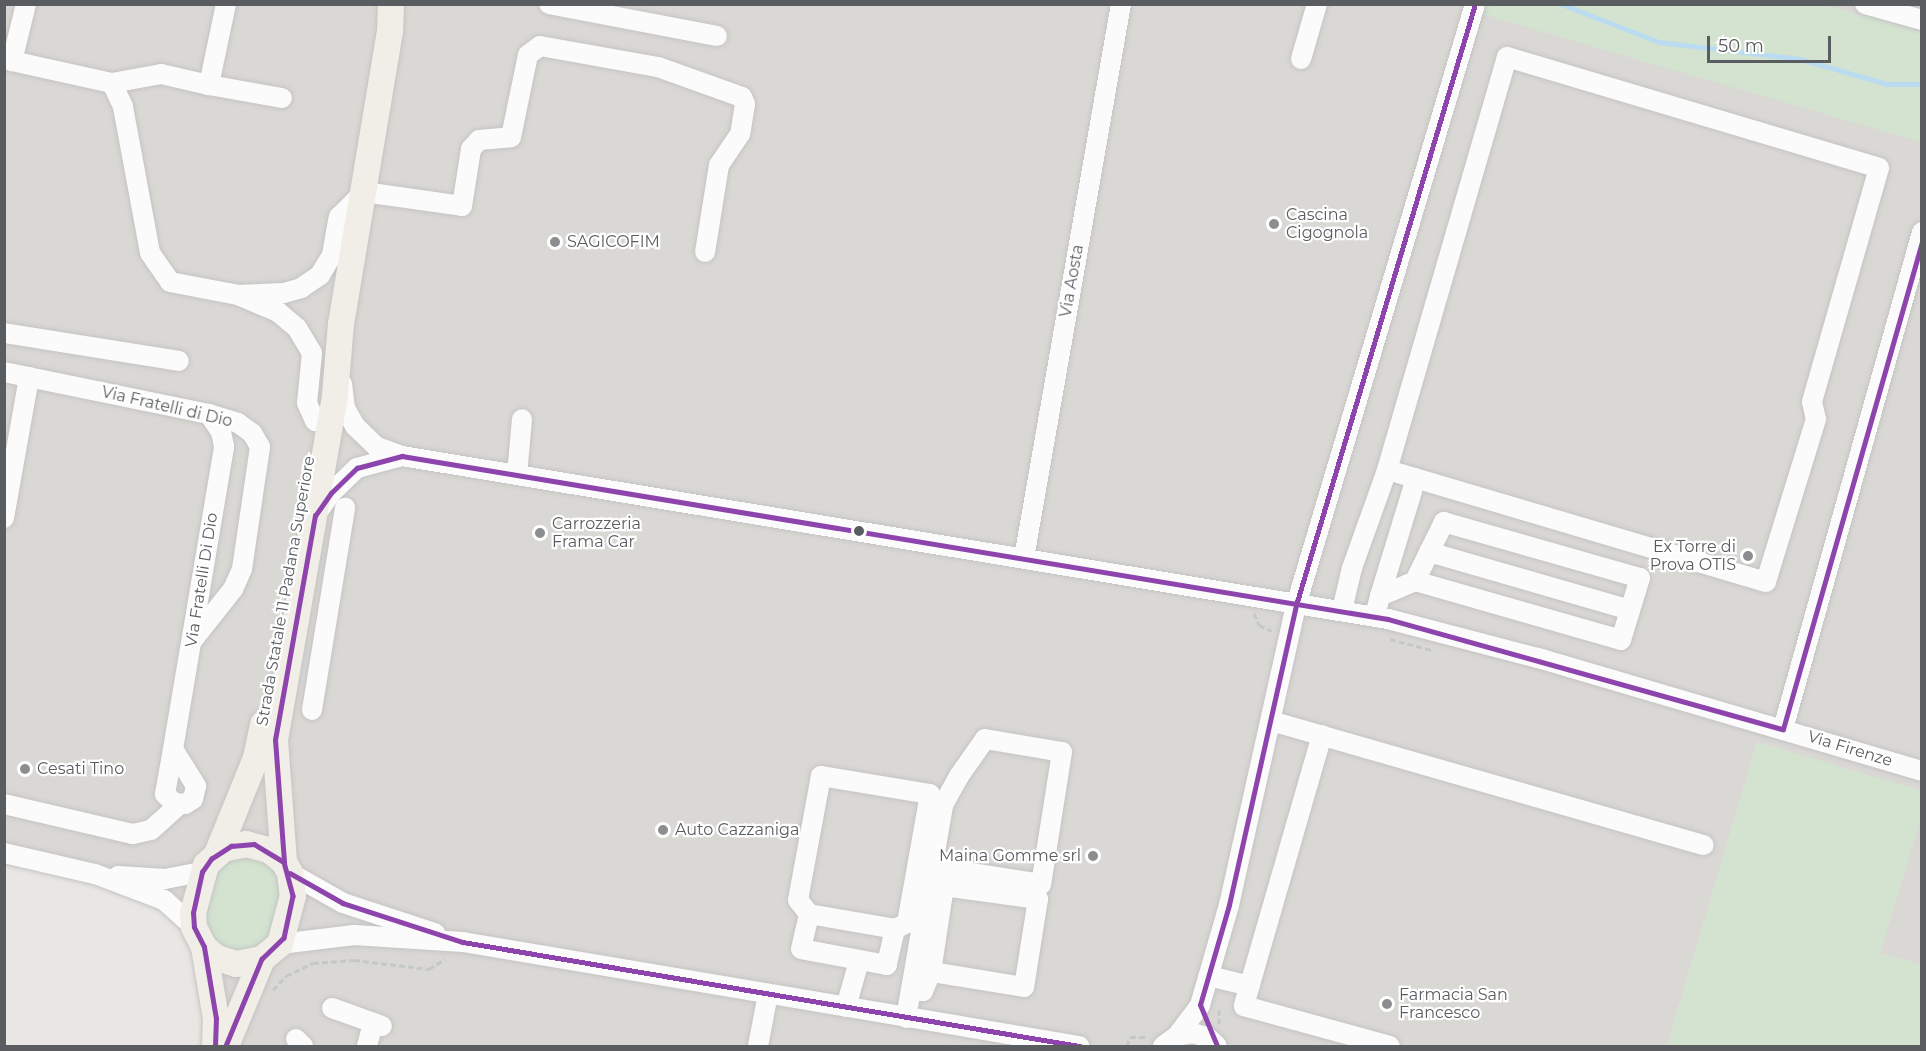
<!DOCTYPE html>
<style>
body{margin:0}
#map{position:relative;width:1926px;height:1051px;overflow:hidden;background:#e9e7e3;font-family:Montserrat,sans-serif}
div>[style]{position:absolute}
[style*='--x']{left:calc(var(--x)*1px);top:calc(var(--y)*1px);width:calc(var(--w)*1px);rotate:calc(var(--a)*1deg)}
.industrial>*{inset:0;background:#dad8d4}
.green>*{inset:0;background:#d3e3d0}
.stream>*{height:5px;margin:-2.5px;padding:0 2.5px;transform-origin:2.5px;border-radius:2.5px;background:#bbdcf0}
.path>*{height:3px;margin-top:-1.5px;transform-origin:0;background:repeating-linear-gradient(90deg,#c5c9c6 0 6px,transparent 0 9px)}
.roads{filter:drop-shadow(0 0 2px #c4c4c4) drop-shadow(0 0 2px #c4c4c4)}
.minor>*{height:20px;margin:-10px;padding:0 10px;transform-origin:10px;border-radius:10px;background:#fcfbfb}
.major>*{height:26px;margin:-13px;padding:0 13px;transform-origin:13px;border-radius:13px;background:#f0eee6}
.bus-1>*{height:4.5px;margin:-2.25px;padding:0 2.25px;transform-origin:2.25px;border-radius:2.25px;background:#8e44ad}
.dots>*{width:16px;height:16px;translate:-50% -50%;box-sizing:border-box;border:3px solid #fff;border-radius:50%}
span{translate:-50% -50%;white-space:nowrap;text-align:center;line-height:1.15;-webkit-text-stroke:4.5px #fff;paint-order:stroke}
.poi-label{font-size:16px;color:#595d60}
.left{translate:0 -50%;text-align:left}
.right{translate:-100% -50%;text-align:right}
.street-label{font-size:16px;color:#595d60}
.frame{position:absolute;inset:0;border:6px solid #595d60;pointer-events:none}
.scale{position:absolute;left:1707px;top:36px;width:124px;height:27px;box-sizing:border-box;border:3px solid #595d60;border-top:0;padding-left:8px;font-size:18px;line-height:21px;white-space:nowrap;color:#595d60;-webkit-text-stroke:4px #fff;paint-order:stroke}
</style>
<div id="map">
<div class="industrial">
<div style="clip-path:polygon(4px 5px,1921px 5px,1921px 791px,1757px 743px,1667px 1046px,216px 1046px,192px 905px,5px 855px)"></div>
<div style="clip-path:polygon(1921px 816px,1921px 965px,1880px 953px)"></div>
</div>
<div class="green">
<div style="clip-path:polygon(1484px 4px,1826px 5px,1921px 32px,1921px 142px,1481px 14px)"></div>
<div style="clip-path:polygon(1757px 742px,1921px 791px,1921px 817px,1880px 953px,1921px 965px,1921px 1046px,1667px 1046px)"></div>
<div style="clip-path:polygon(255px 853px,275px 868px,280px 883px,277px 913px,262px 946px,232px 953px,212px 940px,205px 922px,209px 892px,214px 875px,227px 858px)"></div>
</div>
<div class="stream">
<div style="--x:1561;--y:4;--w:105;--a:21.2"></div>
<div style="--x:1659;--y:42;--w:142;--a:6.9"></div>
<div style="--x:1800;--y:59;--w:91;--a:16"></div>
<div style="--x:1887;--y:84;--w:35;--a:0"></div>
</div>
<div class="path">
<div style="--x:1254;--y:613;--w:13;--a:67"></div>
<div style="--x:1259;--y:625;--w:14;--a:25"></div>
<div style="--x:1390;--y:639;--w:43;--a:14.7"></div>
<div style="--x:273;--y:990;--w:19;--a:-47"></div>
<div style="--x:286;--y:976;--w:30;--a:-26"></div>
<div style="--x:313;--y:963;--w:41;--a:-4.2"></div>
<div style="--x:354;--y:960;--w:76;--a:6.8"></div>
<div style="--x:429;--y:969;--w:19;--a:-32"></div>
<div style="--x:1219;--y:1010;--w:14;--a:90"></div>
<div style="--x:1127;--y:1046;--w:9;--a:-72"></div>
<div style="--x:1130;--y:1037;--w:17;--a:0"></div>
</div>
<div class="roads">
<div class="minor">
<div style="--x:26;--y:4;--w:59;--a:103.8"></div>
<div style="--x:12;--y:61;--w:102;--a:12.4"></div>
<div style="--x:112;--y:83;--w:50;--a:-10.4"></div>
<div style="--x:161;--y:74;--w:49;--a:12.9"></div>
<div style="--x:226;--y:4;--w:83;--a:101.9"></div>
<div style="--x:209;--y:85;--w:74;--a:10.1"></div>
<div style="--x:549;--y:4;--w:171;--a:10.8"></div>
<div style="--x:1865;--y:4;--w:59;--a:15.7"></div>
<div style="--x:1301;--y:59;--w:57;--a:-73.8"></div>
<div style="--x:112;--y:83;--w:26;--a:65"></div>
<div style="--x:123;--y:107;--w:148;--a:79.5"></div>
<div style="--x:150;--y:253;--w:35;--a:55"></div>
<div style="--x:170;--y:282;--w:69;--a:10.8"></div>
<div style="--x:238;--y:295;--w:43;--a:23"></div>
<div style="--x:278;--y:312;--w:25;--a:40"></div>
<div style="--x:297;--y:328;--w:29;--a:59"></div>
<div style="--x:312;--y:353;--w:50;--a:95.7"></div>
<div style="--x:307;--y:403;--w:20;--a:66"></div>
<div style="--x:238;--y:295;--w:46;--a:-2.5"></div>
<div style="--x:284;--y:293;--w:18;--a:-16"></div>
<div style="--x:301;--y:288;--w:23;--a:-34"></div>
<div style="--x:320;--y:275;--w:23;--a:-59"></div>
<div style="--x:332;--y:255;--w:39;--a:-80"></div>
<div style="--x:339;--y:217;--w:35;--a:-45"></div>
<div style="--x:364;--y:192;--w:99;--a:8.1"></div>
<div style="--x:462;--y:206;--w:58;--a:-81"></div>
<div style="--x:471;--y:149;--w:12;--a:-48"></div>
<div style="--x:479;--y:140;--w:32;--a:-5"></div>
<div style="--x:511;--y:137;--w:84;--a:-78.3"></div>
<div style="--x:528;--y:55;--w:15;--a:-37"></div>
<div style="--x:540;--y:46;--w:120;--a:10.1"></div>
<div style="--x:658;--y:67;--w:89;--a:19.7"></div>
<div style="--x:742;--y:97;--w:8;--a:67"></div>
<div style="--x:745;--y:104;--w:30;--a:99"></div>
<div style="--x:740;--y:134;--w:37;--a:124"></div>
<div style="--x:719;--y:165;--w:88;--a:99.1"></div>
<div style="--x:4;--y:333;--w:177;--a:9.1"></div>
<div style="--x:4;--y:372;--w:209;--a:11.6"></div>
<div style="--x:209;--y:414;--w:30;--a:17"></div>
<div style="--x:238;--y:423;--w:17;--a:36"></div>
<div style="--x:252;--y:433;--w:16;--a:60"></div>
<div style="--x:260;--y:447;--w:123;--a:98.4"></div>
<div style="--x:242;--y:569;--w:22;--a:114"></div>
<div style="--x:233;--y:589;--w:66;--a:128.3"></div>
<div style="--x:342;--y:384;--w:24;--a:83"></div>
<div style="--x:345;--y:408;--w:21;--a:61"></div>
<div style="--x:355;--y:426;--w:30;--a:44"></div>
<div style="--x:377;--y:447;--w:27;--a:20"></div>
<div style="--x:402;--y:456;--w:999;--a:9.39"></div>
<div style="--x:1388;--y:619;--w:155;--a:14.6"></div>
<div style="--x:1538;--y:658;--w:400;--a:16.4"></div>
<div style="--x:517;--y:475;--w:56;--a:-84.9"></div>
<div style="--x:316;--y:514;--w:26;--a:-54"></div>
<div style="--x:331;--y:493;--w:36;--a:-44"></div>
<div style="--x:357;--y:468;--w:47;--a:-14.9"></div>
<div style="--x:4;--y:518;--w:143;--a:-79.9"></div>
<div style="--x:1429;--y:552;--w:209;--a:16.1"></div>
<div style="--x:1024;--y:558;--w:562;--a:-80.07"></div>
<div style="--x:1380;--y:596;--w:123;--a:-73"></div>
<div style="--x:1342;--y:610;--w:43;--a:-76.6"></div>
<div style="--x:1352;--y:568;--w:104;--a:-70.3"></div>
<div style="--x:1387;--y:470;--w:430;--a:-73.8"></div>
<div style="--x:1507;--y:57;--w:388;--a:16.6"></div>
<div style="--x:1879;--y:168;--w:243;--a:106"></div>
<div style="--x:1812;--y:402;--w:17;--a:77"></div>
<div style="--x:1816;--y:419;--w:170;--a:107.1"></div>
<div style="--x:1766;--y:582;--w:395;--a:-163.5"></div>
<div style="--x:1375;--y:616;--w:21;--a:-76"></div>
<div style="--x:1380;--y:596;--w:38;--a:-23"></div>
<div style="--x:1415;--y:581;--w:214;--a:16"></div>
<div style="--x:1621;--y:640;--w:65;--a:-73"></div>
<div style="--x:1640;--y:578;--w:204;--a:-164.1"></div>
<div style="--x:1444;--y:522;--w:66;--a:116.2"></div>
<div style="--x:312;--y:710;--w:205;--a:-80.7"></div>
<div style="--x:1271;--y:721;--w:450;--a:16"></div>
<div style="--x:1783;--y:729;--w:516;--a:-74.37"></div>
<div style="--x:1322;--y:735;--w:282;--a:106.1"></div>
<div style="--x:1244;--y:1006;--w:151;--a:15.3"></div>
<div style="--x:173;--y:749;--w:307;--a:-80.4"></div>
<div style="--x:224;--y:446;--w:14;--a:-102"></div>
<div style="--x:221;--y:432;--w:22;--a:-124"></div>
<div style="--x:173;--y:749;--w:44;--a:58.1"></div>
<div style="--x:196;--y:786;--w:13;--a:103"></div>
<div style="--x:193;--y:799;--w:9;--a:148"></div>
<div style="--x:185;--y:804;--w:11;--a:-175"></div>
<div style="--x:174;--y:803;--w:13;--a:-135"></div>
<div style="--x:165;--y:794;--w:46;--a:-79.9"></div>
<div style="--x:4;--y:804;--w:132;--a:13.1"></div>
<div style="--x:133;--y:834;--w:18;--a:-13"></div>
<div style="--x:151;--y:830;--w:39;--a:-42"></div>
<div style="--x:4;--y:853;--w:93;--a:13"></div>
<div style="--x:95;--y:874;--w:74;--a:20.6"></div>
<div style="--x:164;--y:900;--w:40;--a:42"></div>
<div style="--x:290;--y:873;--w:61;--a:29.5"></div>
<div style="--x:343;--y:903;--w:97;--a:18.1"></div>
<div style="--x:118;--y:876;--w:47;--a:3.7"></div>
<div style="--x:165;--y:879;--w:38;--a:-11"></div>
<div style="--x:809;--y:914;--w:18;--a:-128"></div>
<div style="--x:798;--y:900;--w:126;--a:-79.5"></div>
<div style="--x:821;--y:776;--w:110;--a:9.4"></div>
<div style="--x:930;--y:794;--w:131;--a:100.1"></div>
<div style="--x:907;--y:923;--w:13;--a:153"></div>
<div style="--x:809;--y:914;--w:87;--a:9.9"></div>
<div style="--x:895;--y:929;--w:37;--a:103"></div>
<div style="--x:887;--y:965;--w:87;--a:-169.5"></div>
<div style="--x:801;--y:949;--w:36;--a:-77"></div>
<div style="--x:280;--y:944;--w:75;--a:-6.9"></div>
<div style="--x:354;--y:935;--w:109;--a:3.7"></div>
<div style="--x:463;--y:942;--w:625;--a:9.58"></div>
<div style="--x:1209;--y:976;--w:42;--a:13.7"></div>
<div style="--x:911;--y:990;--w:12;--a:5"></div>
<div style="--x:923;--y:991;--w:21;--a:-67"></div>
<div style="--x:931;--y:972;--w:87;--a:-81.4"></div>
<div style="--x:944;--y:886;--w:95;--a:7.9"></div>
<div style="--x:1038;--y:899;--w:89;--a:99"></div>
<div style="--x:1024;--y:987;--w:94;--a:-170.8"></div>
<div style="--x:846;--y:1007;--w:48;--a:-74.2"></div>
<div style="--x:332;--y:1008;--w:53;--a:19.8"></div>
<div style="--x:906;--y:1018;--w:216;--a:-80.1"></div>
<div style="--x:943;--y:805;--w:33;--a:-61"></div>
<div style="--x:959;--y:776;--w:45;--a:-54.9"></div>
<div style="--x:985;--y:739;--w:78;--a:9.6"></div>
<div style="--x:1062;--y:752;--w:134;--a:99"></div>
<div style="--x:1041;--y:884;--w:110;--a:-171.1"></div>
<div style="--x:1177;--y:1036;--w:39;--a:-53"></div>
<div style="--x:1200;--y:1005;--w:104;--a:-73.8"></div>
<div style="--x:1229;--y:905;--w:311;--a:-77.4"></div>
<div style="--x:1297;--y:602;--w:624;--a:-73.42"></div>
<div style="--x:296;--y:1039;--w:10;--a:45"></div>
<div style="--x:367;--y:1046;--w:24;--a:-75"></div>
<div style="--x:758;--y:1046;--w:53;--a:-79.1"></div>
<div style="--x:1163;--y:1046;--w:17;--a:-36"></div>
<div style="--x:1177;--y:1036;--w:15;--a:-11"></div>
<div style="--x:1192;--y:1033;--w:16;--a:15"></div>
<div style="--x:1207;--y:1037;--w:13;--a:42"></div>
</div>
<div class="major">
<div style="--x:246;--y:844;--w:24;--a:15"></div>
<div style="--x:269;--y:850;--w:19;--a:39"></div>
<div style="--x:284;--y:862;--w:13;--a:61"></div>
<div style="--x:290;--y:873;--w:23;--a:83"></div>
<div style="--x:293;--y:896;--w:50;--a:105.2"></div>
<div style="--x:280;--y:944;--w:23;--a:140"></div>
<div style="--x:262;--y:959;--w:26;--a:169"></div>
<div style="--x:236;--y:964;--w:22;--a:-162"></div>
<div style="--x:215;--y:957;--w:15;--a:-138"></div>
<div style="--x:204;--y:947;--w:22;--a:-117"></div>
<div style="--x:194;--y:927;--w:14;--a:-94"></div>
<div style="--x:193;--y:913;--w:50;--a:-74.8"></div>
<div style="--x:206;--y:865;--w:23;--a:-43"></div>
<div style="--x:223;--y:849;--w:24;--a:-12"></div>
<div style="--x:217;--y:854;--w:104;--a:-67.9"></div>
<div style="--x:256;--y:758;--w:35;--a:-78"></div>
<div style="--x:284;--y:862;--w:122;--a:-94.2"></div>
<div style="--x:275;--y:740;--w:350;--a:-80.1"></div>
<div style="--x:335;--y:395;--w:71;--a:-85.2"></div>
<div style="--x:341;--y:324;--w:296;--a:-80.5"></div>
<div style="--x:390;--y:32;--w:28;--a:-88"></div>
<div style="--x:204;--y:947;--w:73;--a:80.5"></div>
<div style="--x:216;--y:1019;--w:27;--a:92"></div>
<div style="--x:226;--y:1046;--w:94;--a:-67.5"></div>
</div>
</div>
<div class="bus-1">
<div style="--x:284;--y:862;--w:122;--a:-94.2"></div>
<div style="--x:275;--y:740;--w:228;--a:-79.9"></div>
<div style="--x:315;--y:516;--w:28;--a:-55"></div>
<div style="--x:331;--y:493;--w:36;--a:-44"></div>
<div style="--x:357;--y:468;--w:47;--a:-14.9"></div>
<div style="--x:402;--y:456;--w:999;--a:9.39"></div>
<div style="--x:1388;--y:619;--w:410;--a:15.6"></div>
<div style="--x:1783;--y:729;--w:506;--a:-74.07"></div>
<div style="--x:290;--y:873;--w:61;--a:29.5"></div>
<div style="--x:343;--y:903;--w:126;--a:18"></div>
<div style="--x:463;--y:942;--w:625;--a:9.58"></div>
<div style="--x:215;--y:1046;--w:27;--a:-88"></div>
<div style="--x:216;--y:1019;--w:73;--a:-99.5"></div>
<div style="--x:204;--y:947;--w:22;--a:-117"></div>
<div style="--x:194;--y:927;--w:14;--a:-94"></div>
<div style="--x:193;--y:913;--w:42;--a:-77.6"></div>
<div style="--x:202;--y:872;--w:16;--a:-55"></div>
<div style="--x:211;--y:859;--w:24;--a:-33"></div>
<div style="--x:231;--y:846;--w:23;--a:-5"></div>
<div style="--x:254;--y:844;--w:35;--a:31"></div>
<div style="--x:284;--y:862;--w:35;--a:75"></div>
<div style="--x:293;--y:896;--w:43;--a:102.1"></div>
<div style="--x:284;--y:938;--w:30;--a:136"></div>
<div style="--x:262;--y:959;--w:94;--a:112.5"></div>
<div style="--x:1217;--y:1046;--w:44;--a:-112.5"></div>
<div style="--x:1200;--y:1005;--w:104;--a:-73.8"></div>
<div style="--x:1229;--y:905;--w:311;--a:-77.4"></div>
<div style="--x:1297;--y:602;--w:624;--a:-73.42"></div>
</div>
<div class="dots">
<div style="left:1274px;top:224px;background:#8b8d8e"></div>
<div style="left:555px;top:242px;background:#8b8d8e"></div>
<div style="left:859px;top:531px;background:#595d60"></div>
<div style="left:540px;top:533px;background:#8b8d8e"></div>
<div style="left:1748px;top:556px;background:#8b8d8e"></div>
<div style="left:25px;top:769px;background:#8b8d8e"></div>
<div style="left:663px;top:830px;background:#8b8d8e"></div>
<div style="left:1093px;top:856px;background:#8b8d8e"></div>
<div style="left:1387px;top:1004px;background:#8b8d8e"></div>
</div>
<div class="poi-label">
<span class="left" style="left:1286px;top:224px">Cascina<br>Cigognola</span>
<span class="left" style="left:567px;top:242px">SAGICOFIM</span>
<span class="left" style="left:552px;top:533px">Carrozzeria<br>Frama Car</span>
<span class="right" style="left:1736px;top:556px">Ex Torre di<br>Prova OTIS</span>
<span class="left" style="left:37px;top:769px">Cesati Tino</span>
<span class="left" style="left:675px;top:830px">Auto Cazzaniga</span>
<span class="right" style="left:1081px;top:856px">Maina Gomme srl</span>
<span class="left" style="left:1399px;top:1004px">Farmacia San<br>Francesco</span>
</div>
<div class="street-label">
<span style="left:1072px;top:281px;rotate:-80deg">Via Aosta</span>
<span style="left:167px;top:407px;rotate:13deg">Via Fratelli di Dio</span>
<span style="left:202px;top:580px;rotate:-81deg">Via Fratelli Di Dio</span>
<span style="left:286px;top:591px;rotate:-80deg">Strada Statale 11 Padana Superiore</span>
<span style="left:1850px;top:749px;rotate:17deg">Via Firenze</span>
</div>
<div class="frame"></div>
<div class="scale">50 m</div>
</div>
